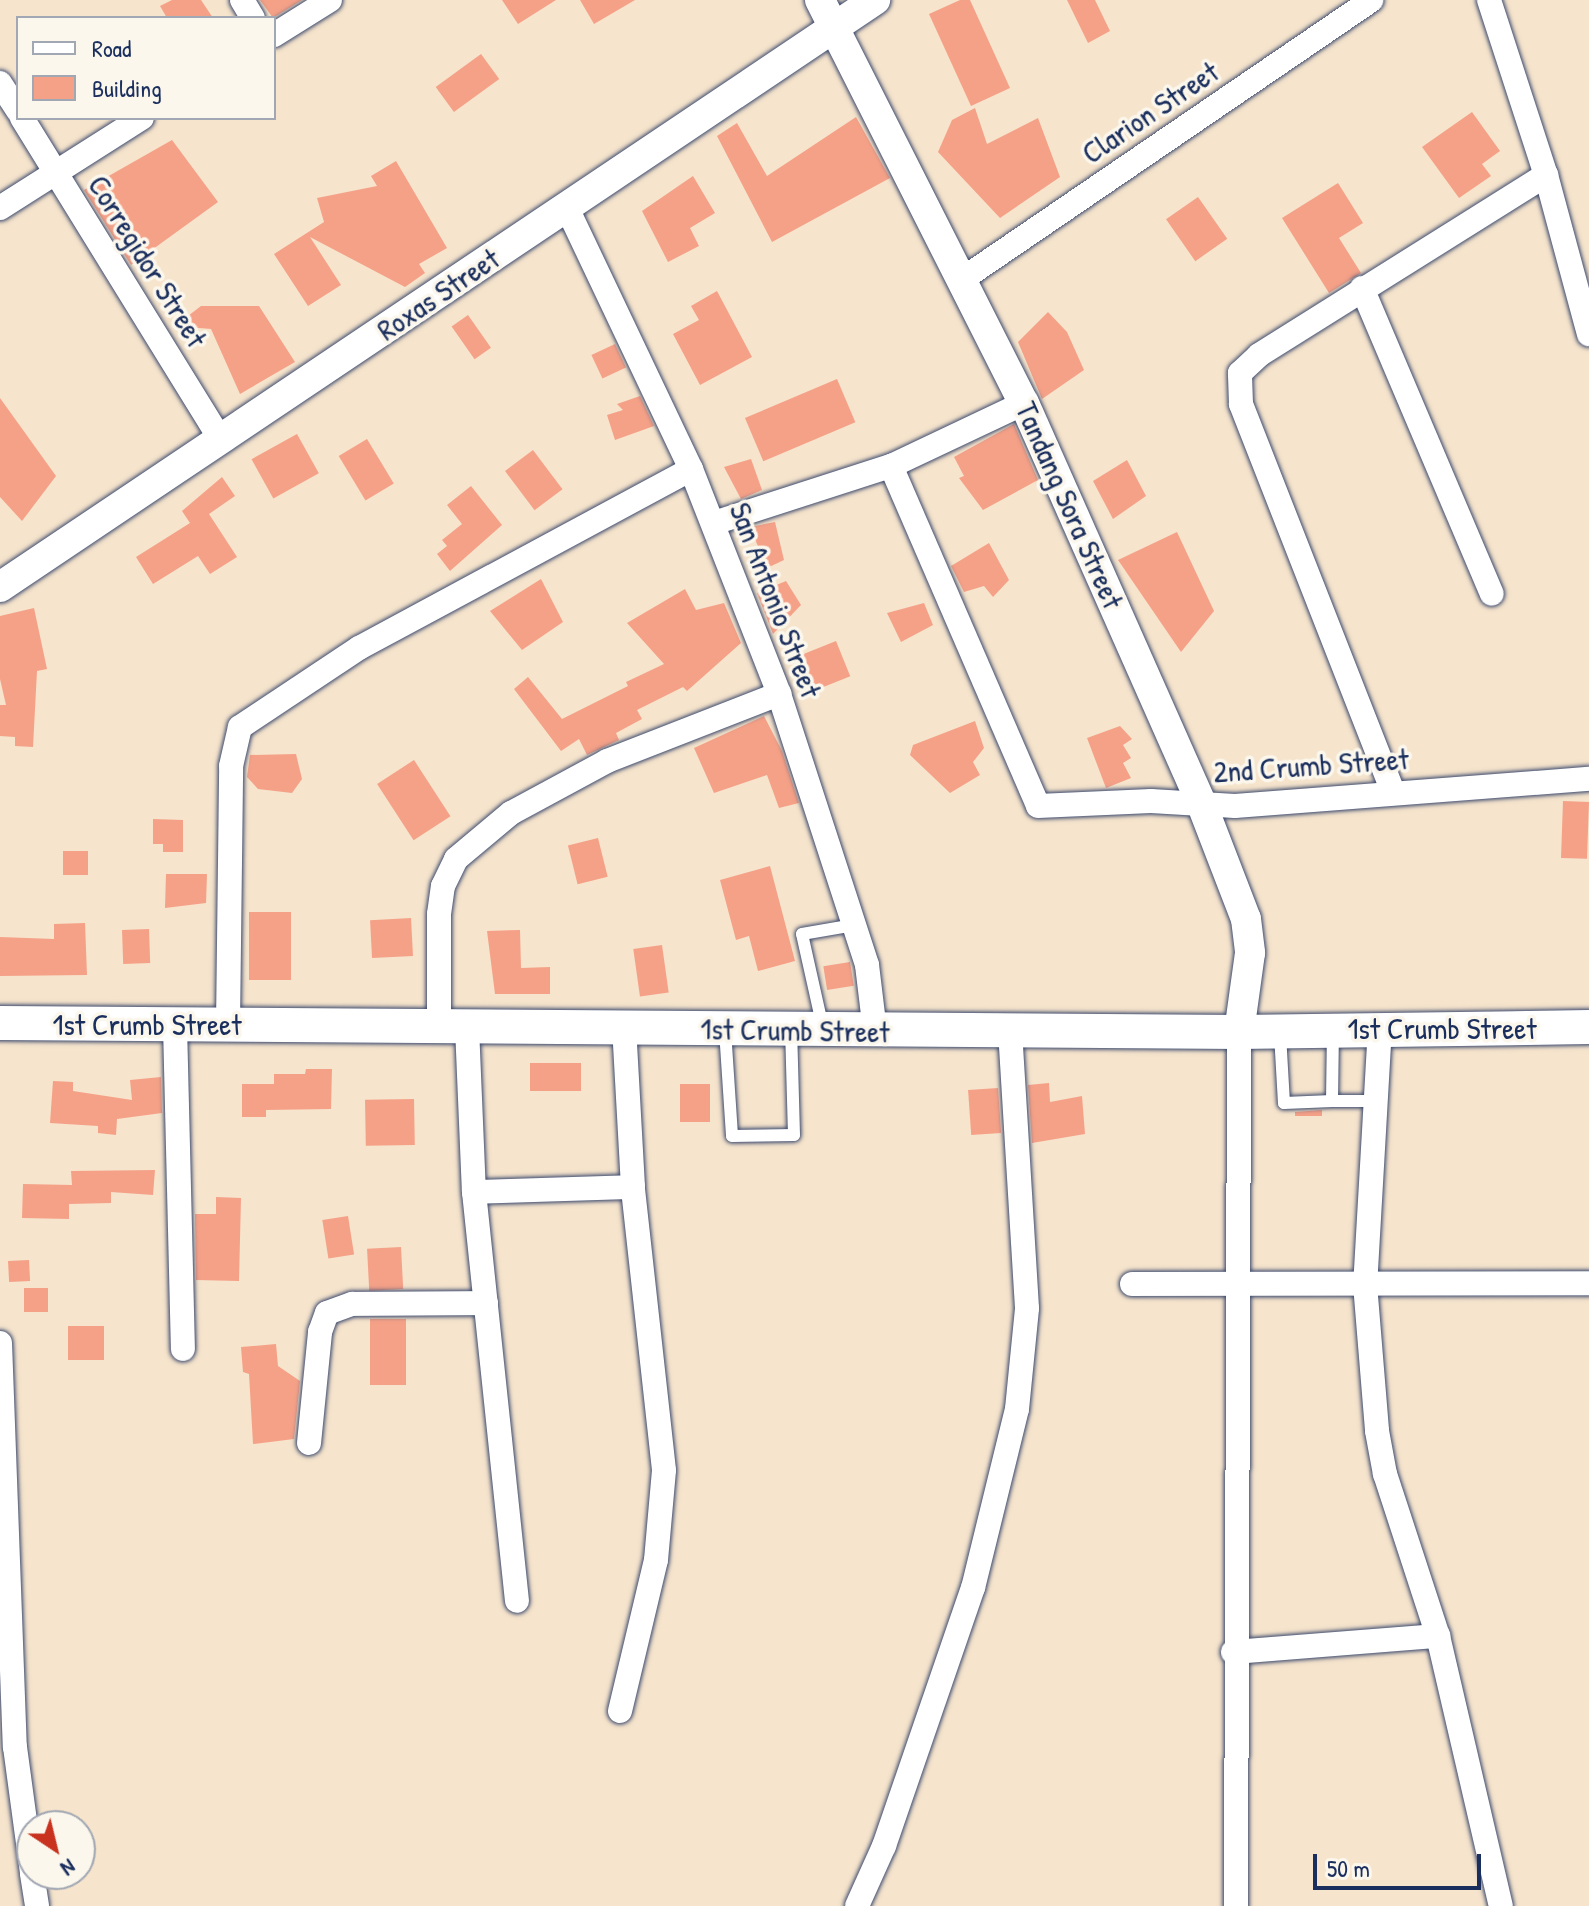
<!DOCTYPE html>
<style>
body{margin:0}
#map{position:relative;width:1589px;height:1906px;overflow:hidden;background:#f6e4cc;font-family:"Patrick Hand",sans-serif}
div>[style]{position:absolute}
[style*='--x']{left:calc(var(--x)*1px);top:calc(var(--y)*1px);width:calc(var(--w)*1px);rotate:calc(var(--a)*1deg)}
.building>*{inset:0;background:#f5a188;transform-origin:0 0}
.roads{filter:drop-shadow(0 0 2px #3c4a6e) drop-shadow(0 0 2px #3c4a6e)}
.service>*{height:12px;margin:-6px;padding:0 6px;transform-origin:6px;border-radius:6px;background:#fff}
.minor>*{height:24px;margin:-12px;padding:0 12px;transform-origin:12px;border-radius:12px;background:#fff}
.tertiary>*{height:30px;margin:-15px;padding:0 15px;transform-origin:15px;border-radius:15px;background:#fff}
.secondary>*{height:34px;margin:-17px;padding:0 17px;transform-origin:17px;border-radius:17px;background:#fff}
span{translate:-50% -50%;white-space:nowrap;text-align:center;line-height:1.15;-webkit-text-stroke:7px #fbf7ec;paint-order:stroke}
.street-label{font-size:30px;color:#1b2f5e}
.legend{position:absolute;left:16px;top:16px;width:260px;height:104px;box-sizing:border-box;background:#fbf7ec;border:2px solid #a1a7b3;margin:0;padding:10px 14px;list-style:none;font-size:24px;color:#1b2f5e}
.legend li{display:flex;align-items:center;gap:16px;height:40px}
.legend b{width:40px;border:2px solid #a1a7b3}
.north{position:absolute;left:16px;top:1810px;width:80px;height:80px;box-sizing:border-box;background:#fbf7ec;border:2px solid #a1a7b3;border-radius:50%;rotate:145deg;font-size:22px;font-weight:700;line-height:32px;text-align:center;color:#1b2f5e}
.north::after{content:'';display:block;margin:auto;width:28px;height:36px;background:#c8321e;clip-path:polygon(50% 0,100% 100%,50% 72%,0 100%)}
.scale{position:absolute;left:1313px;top:1854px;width:168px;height:36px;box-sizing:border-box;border:4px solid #1b2f5e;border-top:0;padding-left:10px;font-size:24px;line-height:28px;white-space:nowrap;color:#1b2f5e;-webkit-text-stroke:6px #fbf7ec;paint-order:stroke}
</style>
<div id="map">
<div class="building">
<div style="clip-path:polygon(172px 0,201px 0,213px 18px,167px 18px,160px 6px)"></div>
<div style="clip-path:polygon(260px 0,302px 0,273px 18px)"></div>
<div style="clip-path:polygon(502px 0,556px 0,518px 24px)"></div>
<div style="clip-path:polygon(580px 0,635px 0,594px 24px)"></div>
<div style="clip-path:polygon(960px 0,970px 0,1010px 88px,971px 106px,929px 14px)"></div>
<div style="clip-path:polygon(1067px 0,1095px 0,1110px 31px,1088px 43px)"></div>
<div style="left:481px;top:54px;width:31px;height:56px;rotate:54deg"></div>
<div style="clip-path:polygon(975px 108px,987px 144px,1038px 118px,1060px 177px,1000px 218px,938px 152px,952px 120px)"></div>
<div style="clip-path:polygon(1472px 112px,1500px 151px,1482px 164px,1491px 176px,1459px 198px,1422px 147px)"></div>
<div style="clip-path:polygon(856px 117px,890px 178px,772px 242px,717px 136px,737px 123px,767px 176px)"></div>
<div style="clip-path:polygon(172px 140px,218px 202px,131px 265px,84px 190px)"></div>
<div style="clip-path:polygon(396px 161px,447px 248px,419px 264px,425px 273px,405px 287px,310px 237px,341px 285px,308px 306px,274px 254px,324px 222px,317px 198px,377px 186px,371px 176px)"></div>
<div style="clip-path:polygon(693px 176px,715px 213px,690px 228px,699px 246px,668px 262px,642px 211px)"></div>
<div style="clip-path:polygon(1338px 183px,1363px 223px,1339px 238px,1361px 273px,1329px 293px,1282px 218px)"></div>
<div style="left:1198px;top:197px;width:51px;height:39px;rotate:55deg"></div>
<div style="clip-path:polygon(717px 291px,752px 357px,700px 385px,673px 334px,699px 320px,691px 306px)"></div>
<div style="clip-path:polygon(201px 306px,259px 306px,295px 362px,240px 394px,211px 329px,175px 326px)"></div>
<div style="clip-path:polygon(1048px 312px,1067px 332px,1084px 370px,1042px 399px,1018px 342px)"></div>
<div style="left:468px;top:315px;width:40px;height:20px;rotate:55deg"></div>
<div style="left:615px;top:344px;width:26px;height:26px;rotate:65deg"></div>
<div style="left:837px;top:379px;width:47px;height:100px;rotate:67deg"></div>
<div style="clip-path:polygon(640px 396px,654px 426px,615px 440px,607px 415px,623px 410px,617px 404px)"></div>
<div style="clip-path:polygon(0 398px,56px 476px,22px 521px,0 497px)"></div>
<div style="clip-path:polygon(1014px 424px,1038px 480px,983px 510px,959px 478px,964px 476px,954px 457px)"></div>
<div style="left:297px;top:434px;width:45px;height:52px;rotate:61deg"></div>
<div style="left:367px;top:439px;width:52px;height:33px;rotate:59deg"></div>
<div style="left:533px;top:450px;width:49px;height:35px;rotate:53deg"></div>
<div style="clip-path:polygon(751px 459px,762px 490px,741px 499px,724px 467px)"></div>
<div style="clip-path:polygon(1127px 460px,1146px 496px,1113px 519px,1093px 481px)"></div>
<div style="clip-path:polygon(222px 477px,235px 496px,209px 514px,237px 557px,210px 574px,198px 556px,153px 584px,136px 557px,190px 523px,182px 511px)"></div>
<div style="clip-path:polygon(471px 486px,502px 525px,450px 571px,437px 554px,447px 546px,442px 540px,462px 524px,447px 505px)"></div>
<div style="clip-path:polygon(775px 522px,784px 560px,767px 568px,750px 527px)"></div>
<div style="clip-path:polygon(1177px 532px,1214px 611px,1181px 652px,1118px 560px)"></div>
<div style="clip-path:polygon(989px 543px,1009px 580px,993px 597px,984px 586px,964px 592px,951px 566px)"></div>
<div style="clip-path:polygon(541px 579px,563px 622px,522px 650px,490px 611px)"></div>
<div style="clip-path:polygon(786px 581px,801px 605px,773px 634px,757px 593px)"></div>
<div style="clip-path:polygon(685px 589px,696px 610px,724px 603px,741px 643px,687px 691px,683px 687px,637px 710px,642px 719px,616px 733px,619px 740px,587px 755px,579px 739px,561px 751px,514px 689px,528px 677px,562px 719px,628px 686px,626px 682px,664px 664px,627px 623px)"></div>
<div style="clip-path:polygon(924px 603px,933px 625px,901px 642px,887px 613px)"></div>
<div style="clip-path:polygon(34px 608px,47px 669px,37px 671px,33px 747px,15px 746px,15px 737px,0 736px,0 705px,6px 705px,0 679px,0 616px)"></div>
<div style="left:836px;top:641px;width:38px;height:45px;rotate:68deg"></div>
<div style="clip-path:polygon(764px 716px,782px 751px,799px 803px,779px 808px,767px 775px,714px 793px,694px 748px)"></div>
<div style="clip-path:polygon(975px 721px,984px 748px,973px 762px,980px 775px,950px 793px,910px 755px,913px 745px)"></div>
<div style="clip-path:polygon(1120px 726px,1132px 739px,1123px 745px,1131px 758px,1123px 763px,1131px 778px,1106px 788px,1087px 738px)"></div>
<div style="clip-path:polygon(296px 754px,302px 779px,292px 793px,258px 789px,247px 777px,250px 755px)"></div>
<div style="left:414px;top:760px;width:67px;height:44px;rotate:57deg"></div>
<div style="left:1563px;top:801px;width:26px;height:57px;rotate:2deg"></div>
<div style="clip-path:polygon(153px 819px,183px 820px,183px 852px,163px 852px,163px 844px,153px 844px)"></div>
<div style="left:598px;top:838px;width:40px;height:31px;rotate:76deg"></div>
<div style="left:63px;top:851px;width:25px;height:24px"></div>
<div style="clip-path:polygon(770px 866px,795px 961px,758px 971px,749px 936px,736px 940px,720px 880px)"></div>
<div style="clip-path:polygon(166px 874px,207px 874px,206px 903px,165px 908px)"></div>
<div style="left:291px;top:912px;width:68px;height:42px;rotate:90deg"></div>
<div style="left:411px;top:918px;width:38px;height:41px;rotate:87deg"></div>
<div style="clip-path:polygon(85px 923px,87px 975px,0 976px,0 937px,54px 939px,54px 924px)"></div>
<div style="left:149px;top:929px;width:34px;height:27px;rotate:88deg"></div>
<div style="clip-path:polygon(520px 930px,521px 968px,550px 967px,550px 994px,495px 994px,487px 931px)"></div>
<div style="left:662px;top:945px;width:48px;height:29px;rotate:82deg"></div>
<div style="left:850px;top:962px;width:24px;height:27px;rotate:81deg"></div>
<div style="left:581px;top:1063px;width:28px;height:51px;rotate:90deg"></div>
<div style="clip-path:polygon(306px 1069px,332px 1069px,331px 1109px,266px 1110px,266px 1117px,242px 1117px,242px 1084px,274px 1084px,274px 1074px,305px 1074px)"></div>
<div style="clip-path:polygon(161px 1077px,162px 1113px,117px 1119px,116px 1135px,98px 1133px,98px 1126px,50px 1123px,53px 1081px,73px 1082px,73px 1091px,132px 1100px,130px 1080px)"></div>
<div style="clip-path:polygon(1049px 1083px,1050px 1102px,1082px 1096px,1085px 1134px,1032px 1143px,1028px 1085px)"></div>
<div style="left:680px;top:1084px;width:30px;height:38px"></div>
<div style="left:998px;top:1088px;width:45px;height:30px;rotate:86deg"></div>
<div style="left:414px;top:1099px;width:46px;height:49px;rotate:89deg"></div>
<div style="clip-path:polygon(1322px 1110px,1322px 1116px,1295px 1116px,1295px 1112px)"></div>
<div style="clip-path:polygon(155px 1170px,153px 1195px,111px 1192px,111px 1203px,69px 1204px,69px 1219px,22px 1218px,23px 1184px,72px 1185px,71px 1171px)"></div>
<div style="clip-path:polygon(216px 1197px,241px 1198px,239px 1281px,196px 1280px,195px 1214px,216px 1214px)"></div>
<div style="left:348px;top:1216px;width:39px;height:26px;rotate:81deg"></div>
<div style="left:401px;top:1247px;width:42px;height:34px;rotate:87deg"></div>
<div style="left:29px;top:1260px;width:21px;height:21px;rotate:87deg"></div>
<div style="left:24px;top:1288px;width:24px;height:24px"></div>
<div style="left:370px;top:1319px;width:36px;height:66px"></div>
<div style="left:104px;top:1326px;width:34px;height:36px;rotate:90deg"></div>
<div style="clip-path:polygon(276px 1344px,278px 1366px,300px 1381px,294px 1439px,253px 1444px,249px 1374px,243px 1372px,241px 1347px)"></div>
</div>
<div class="roads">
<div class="service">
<div style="--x:823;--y:1028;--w:96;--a:-102.6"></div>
<div style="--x:802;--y:934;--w:53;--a:-9.8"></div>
<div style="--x:725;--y:1030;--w:106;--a:86.2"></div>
<div style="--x:732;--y:1136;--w:62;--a:-0.9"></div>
<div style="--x:794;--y:1135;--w:105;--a:-91.6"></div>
<div style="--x:1280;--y:1034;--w:69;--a:86.7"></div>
<div style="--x:1284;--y:1103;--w:48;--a:-2.4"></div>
<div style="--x:1332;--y:1101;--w:69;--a:-89.2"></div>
<div style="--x:1332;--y:1101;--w:43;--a:0"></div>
</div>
<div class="minor">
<div style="--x:242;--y:0;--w:21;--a:59"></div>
<div style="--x:1489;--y:0;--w:184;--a:72"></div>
<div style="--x:1546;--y:175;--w:165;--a:74.9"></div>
<div style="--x:274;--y:35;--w:66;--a:-32"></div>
<div style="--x:0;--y:83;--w:33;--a:57"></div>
<div style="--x:22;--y:118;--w:376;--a:58.3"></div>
<div style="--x:0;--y:208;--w:168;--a:-32.4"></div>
<div style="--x:567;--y:208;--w:289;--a:64.6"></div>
<div style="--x:691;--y:469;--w:242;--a:68.6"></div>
<div style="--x:779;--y:694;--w:285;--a:72"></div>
<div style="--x:867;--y:965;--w:66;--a:83.1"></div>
<div style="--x:964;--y:278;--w:493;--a:-34.3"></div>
<div style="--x:1362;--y:288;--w:332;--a:67"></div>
<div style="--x:891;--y:466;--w:370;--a:66.6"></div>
<div style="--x:1038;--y:806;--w:113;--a:-2.5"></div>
<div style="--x:1151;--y:801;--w:84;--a:3.4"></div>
<div style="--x:1235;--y:806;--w:355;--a:-4.4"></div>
<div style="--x:714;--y:523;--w:186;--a:-17.9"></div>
<div style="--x:891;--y:466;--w:147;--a:-25.3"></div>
<div style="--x:1393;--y:792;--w:417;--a:-111.4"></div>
<div style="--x:1241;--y:404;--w:31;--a:-92"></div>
<div style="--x:1240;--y:373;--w:26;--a:-43"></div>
<div style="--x:1259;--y:355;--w:339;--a:-32.1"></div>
<div style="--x:175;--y:1025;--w:324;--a:88.6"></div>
<div style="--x:228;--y:1025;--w:259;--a:-89.3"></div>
<div style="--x:231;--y:766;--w:40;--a:-77"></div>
<div style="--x:240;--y:727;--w:143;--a:-33.6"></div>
<div style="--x:359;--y:648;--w:377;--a:-28.3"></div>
<div style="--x:439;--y:1026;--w:112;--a:-90"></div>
<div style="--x:439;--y:914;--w:28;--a:-82"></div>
<div style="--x:443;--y:886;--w:30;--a:-64"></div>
<div style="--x:456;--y:859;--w:72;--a:-39.9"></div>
<div style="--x:511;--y:813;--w:109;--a:-28.4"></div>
<div style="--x:607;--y:761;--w:185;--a:-21.3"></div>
<div style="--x:467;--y:1027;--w:165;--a:87.6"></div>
<div style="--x:474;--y:1192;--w:411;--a:84"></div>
<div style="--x:1380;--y:1027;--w:257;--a:93.3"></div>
<div style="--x:1365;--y:1284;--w:147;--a:85.3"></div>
<div style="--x:1377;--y:1431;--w:44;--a:79.5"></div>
<div style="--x:1385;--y:1474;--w:170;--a:71.9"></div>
<div style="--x:1438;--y:1636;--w:277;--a:76.9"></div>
<div style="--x:474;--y:1192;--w:159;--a:-1.8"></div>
<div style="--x:1132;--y:1284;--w:457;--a:-0.1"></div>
<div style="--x:0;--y:1343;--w:404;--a:87.9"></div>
<div style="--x:15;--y:1747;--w:126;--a:82.3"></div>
<div style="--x:309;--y:1443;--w:112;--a:-84.3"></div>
<div style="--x:320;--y:1332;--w:20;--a:-70"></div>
<div style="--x:327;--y:1313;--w:27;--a:-20"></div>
<div style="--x:352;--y:1304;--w:134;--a:-0.4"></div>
<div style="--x:1233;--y:1652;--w:206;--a:-4.5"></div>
<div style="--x:620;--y:1711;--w:155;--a:-76.6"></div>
<div style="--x:656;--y:1560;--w:90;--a:-84.9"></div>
<div style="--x:664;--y:1470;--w:285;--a:-96.3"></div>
<div style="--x:633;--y:1187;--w:159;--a:-93.2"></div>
<div style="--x:32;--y:1874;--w:32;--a:81"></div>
<div style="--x:857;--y:1906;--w:66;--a:-65.8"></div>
<div style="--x:884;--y:1846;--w:273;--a:-71"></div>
<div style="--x:973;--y:1588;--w:184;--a:-76.2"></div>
<div style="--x:1017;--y:1409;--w:101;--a:-84.3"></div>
<div style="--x:1027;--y:1308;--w:278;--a:-93.5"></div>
<div style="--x:1236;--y:1906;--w:874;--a:-89.8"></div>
</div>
<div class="tertiary">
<div style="--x:820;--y:0;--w:452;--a:63.2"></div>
<div style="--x:1024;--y:403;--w:440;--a:66.1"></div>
<div style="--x:1202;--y:805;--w:122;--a:68.9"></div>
<div style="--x:1246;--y:919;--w:34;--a:83"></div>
<div style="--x:1250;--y:953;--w:80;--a:97.9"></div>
<div style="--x:0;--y:587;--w:1054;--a:-33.86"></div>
</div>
<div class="secondary">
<div style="--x:0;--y:1023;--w:1239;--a:0.42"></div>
<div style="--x:1239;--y:1032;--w:350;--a:-0.8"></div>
</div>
</div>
<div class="street-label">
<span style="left:1150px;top:112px;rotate:-34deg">Clarion Street</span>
<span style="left:148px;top:261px;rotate:58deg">Corregidor Street</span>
<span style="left:438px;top:294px;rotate:-34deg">Roxas Street</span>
<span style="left:1070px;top:505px;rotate:66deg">Tandang Sora Street</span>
<span style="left:776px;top:600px;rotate:69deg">San Antonio Street</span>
<span style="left:1311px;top:765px;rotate:-4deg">2nd Crumb Street</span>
<span style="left:147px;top:1024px">1st Crumb Street</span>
<span style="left:1442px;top:1028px">1st Crumb Street</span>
<span style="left:795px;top:1030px;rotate:1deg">1st Crumb Street</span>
</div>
<ul class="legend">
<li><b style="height:10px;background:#fff"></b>Road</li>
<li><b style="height:22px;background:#f5a188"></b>Building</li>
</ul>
<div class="north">N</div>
<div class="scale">50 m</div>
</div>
